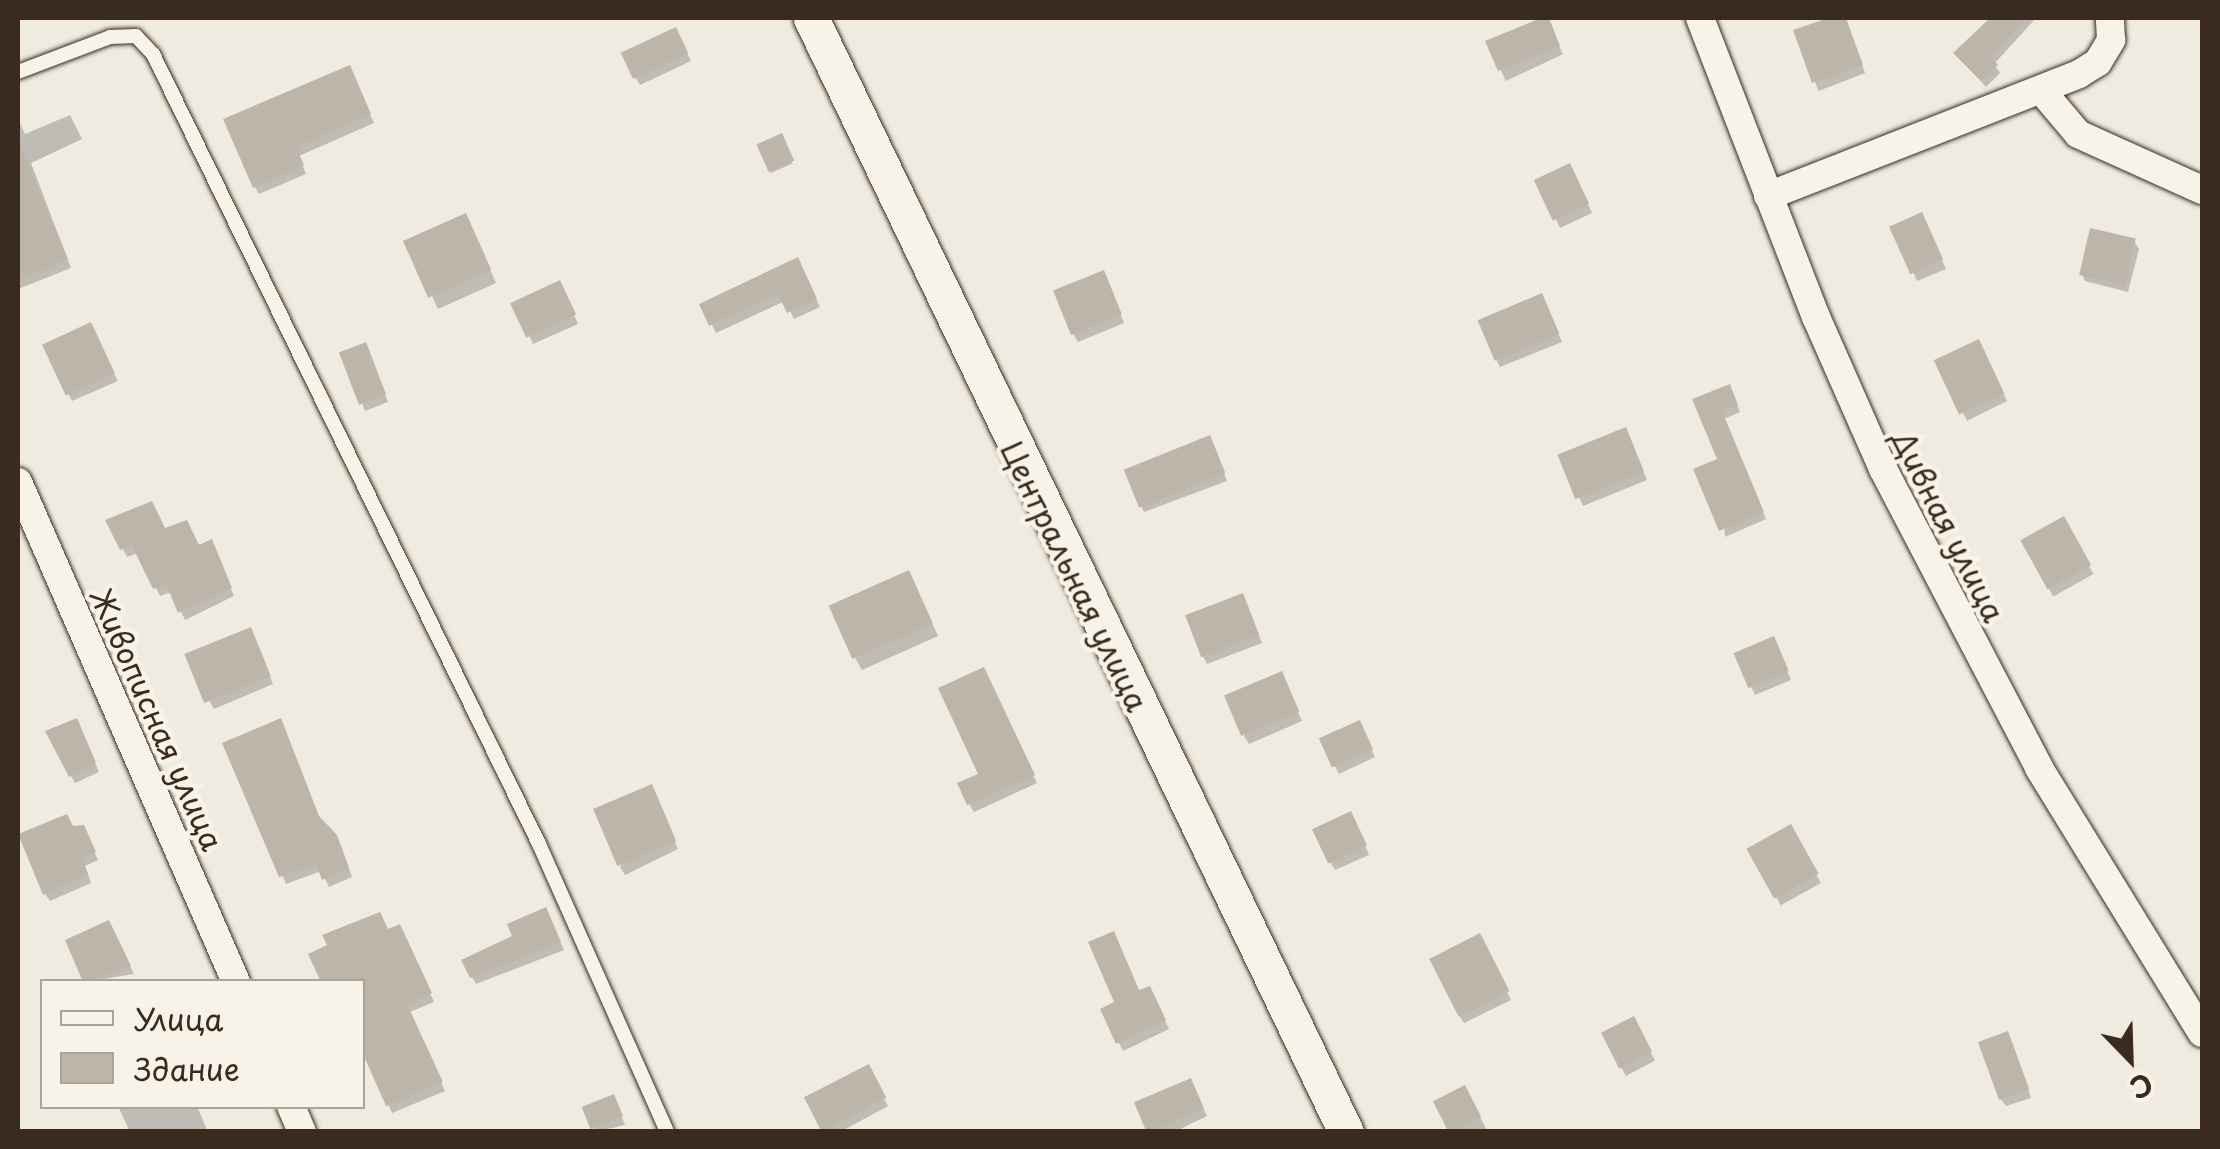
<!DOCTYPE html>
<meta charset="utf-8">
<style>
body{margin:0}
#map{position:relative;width:2220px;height:1149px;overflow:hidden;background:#efebe0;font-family:"Playpen Sans",sans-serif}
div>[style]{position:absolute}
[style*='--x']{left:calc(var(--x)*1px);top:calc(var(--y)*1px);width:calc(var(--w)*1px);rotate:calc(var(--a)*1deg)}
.shadow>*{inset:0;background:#0003;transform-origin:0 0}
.building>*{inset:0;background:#bdb5aa;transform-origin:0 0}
.roads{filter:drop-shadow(0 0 2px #3b2a1e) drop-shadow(0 0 2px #3b2a1e)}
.service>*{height:14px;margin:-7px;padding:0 7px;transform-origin:7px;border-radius:7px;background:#f7f3e8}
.minor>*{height:28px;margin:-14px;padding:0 14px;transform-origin:14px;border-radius:14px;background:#f7f3e8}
.tertiary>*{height:35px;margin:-17.5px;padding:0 17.5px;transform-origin:17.5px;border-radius:17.5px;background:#f7f3e8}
span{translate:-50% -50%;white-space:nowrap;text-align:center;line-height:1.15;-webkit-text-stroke:9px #f7f3e8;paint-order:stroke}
.street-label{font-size:30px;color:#3b2a1e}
.frame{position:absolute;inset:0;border:20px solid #3b2a1e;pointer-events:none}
.legend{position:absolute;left:40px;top:979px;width:325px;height:130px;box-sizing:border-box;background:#f7f3e8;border:2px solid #aca397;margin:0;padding:12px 18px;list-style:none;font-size:30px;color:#3b2a1e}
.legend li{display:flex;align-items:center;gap:20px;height:50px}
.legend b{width:50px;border:2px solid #aca397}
.north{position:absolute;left:2080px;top:1009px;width:100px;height:100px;-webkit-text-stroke:8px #f7f3e8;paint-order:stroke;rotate:157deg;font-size:28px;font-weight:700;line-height:40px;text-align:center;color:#3b2a1e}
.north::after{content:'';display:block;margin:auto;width:35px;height:45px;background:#3b2a1e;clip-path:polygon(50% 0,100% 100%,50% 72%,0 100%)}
</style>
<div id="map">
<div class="shadow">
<div style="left:1546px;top:18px;width:40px;height:63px;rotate:65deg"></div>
<div style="left:1844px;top:18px;width:59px;height:50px;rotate:69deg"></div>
<div style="clip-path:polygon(1990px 18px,2036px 18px,1994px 64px,2000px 73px,1986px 87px,1956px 54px)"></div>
<div style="clip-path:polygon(680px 38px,691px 61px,640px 85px,635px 77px)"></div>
<div style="clip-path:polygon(353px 76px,374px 123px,299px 156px,306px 174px,259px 194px,255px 187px)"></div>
<div style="clip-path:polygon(70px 115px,82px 139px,31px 163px,71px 268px,18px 289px,18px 119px,25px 134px)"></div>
<div style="left:781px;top:136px;width:30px;height:24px;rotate:67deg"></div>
<div style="clip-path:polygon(1574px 174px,1592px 213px,1560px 228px,1537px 181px)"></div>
<div style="clip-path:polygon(1925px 223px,1946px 269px,1917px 281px,1892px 227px)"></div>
<div style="clip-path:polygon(472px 229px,496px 283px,438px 309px,407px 242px)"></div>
<div style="clip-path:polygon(2134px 241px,2139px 249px,2128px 292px,2085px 281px,2081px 273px)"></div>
<div style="clip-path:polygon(801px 268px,820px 307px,794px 319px,785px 301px,716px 333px,702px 305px)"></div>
<div style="clip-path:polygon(1107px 281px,1124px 323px,1078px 342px,1073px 334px)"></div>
<div style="clip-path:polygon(564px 291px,578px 324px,533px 344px,514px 303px)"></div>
<div style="clip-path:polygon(1546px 304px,1562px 342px,1500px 367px,1496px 359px)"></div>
<div style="clip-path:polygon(94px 334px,118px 381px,72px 401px,68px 393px)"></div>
<div style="clip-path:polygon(1982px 350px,2007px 401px,1967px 421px,1938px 361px)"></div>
<div style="clip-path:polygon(369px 353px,388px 402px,365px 411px,342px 354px)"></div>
<div style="clip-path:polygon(1733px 394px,1740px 412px,1724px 419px,1766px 519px,1725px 537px,1720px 460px,1696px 400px)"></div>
<div style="clip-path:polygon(1629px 438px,1647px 480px,1583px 506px,1561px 456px)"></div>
<div style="clip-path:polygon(1214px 446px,1227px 481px,1144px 512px,1140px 504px)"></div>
<div style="left:2063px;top:519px;width:63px;height:46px;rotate:61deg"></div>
<div style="clip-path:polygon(109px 521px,164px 530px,215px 550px,234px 596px,185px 620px,172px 592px,160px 596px,138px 553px,127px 557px)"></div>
<div style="clip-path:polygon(915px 585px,938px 636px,862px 670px,855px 658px)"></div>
<div style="clip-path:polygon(1247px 604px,1262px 643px,1207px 664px,1203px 656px)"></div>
<div style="clip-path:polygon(254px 638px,273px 684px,214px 709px,210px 702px)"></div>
<div style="clip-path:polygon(1777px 647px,1791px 680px,1755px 695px,1736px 654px)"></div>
<div style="clip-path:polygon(987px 678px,1037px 783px,974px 812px,969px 804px,981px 775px)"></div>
<div style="clip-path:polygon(1285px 682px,1302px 721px,1249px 744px,1244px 736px)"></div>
<div style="clip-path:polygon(80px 729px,99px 772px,75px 783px,48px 733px)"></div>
<div style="clip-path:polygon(1363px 731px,1375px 757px,1339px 774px,1322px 740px)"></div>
<div style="clip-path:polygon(226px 745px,320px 820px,341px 846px,352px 877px,329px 887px,321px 871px,286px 884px)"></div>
<div style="clip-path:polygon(655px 795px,678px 849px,625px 875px,620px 867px)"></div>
<div style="clip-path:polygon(1355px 822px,1369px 855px,1335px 870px,1330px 862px)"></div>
<div style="left:1790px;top:827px;width:64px;height:46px;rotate:61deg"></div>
<div style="clip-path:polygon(72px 829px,87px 836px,98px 860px,85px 866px,91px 883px,50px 901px,45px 894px)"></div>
<div style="clip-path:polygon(549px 918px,564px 950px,476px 984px,472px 977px,516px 937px)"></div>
<div style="clip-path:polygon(113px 931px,134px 974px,86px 982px,68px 941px)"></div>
<div style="clip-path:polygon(388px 932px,404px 935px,434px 1002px,410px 1012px,445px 1091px,392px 1113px,362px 1045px)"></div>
<div style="clip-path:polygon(1484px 944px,1511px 1000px,1464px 1023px,1459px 1015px)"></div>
<div style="clip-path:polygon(1139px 993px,1154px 997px,1169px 1029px,1123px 1051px,1103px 1010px)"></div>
<div style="left:1633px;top:1019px;width:47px;height:33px;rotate:62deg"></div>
<div style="clip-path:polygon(2012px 1042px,2031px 1098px,2006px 1106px,2001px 1099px)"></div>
<div style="clip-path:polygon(868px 1068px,888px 1106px,840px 1132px,825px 1132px,808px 1099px)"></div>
<div style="clip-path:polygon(1464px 1088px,1488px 1132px,1449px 1132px,1435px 1102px)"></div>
<div style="clip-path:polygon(1194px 1089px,1207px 1116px,1174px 1132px,1150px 1132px,1138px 1105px)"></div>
<div style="clip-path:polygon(617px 1105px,625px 1125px,595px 1132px,585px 1109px)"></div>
<div style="clip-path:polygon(118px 1106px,197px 1106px,208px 1132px,130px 1132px)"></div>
</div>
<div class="building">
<div style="clip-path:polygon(1541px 18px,1549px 18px,1560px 46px,1498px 71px,1485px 41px)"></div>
<div style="clip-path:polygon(1828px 18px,1846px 18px,1863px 65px,1812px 83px,1793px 30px)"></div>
<div style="clip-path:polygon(1990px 18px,2026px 18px,1991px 57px,1998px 65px,1981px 81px,1953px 53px)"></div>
<div style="left:676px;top:27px;width:29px;height:61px;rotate:65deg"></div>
<div style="clip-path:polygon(350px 65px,371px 114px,296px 147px,304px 165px,253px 188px,223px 119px)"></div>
<div style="left:782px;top:133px;width:30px;height:28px;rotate:66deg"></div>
<div style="clip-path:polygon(18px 140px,68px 259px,18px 280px)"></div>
<div style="left:1570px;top:163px;width:45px;height:40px;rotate:65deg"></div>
<div style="left:1922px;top:212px;width:52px;height:36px;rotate:66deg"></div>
<div style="left:466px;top:213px;width:62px;height:69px;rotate:66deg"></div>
<div style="left:2090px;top:228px;width:47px;height:48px;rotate:13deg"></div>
<div style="clip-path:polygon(798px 257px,817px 299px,787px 313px,778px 294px,709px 326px,699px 304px)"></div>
<div style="left:1104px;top:270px;width:48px;height:55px;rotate:68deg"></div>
<div style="left:560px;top:280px;width:38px;height:55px;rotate:65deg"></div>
<div style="left:1542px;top:293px;width:44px;height:70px;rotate:67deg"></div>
<div style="left:91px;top:322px;width:56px;height:54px;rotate:65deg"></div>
<div style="left:1979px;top:339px;width:60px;height:50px;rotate:65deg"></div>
<div style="left:366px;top:342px;width:56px;height:29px;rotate:69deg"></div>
<div style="clip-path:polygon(1730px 384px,1738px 405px,1722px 411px,1764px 512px,1719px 531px,1693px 469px,1717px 459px,1692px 399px)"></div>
<div style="left:1626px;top:427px;width:48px;height:74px;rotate:68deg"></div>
<div style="left:1210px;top:435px;width:41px;height:93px;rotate:68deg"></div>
<div style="clip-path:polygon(152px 501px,165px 528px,187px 520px,199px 545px,212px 539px,232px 588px,178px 613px,166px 584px,153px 589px,132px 546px,120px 550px,105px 520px)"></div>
<div style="left:2064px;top:516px;width:56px;height:50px;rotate:61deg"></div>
<div style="left:909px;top:570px;width:58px;height:88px;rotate:66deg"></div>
<div style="left:1243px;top:593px;width:45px;height:62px;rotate:69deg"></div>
<div style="left:251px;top:627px;width:53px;height:72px;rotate:68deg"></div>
<div style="left:1774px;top:636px;width:38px;height:44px;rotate:67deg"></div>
<div style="clip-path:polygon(984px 667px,1035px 775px,967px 805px,957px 783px,978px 774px,938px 688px)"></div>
<div style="left:1282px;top:671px;width:44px;height:63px;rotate:67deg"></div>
<div style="clip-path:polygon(77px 718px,96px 763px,69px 777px,45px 731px)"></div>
<div style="clip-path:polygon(281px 718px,319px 816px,337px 835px,349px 868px,322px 880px,316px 864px,279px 877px,222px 743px)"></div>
<div style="left:1360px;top:720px;width:32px;height:45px;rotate:66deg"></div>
<div style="left:652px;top:784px;width:62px;height:64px;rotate:67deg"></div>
<div style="left:1351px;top:811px;width:38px;height:43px;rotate:65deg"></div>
<div style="clip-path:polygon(67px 814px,73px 826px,84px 825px,96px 852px,82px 858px,88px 874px,43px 895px,18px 834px)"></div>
<div style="left:1791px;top:824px;width:57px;height:51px;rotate:61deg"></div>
<div style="clip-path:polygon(546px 907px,561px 942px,470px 978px,461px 960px,512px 936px,507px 924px)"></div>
<div style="clip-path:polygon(380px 912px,388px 929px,400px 924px,432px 993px,407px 1004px,443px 1082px,386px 1106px,362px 1052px,362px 982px,321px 982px,308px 954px,327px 945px,322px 935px)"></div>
<div style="clip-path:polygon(109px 920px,131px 966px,83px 982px,65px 940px)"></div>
<div style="clip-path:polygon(1114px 931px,1139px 990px,1150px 986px,1166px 1020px,1116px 1044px,1100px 1009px,1114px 1002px,1088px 942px)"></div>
<div style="left:1480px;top:933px;width:65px;height:57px;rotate:63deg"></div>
<div style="left:1634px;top:1016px;width:40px;height:37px;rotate:63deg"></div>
<div style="left:2008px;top:1031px;width:62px;height:32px;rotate:70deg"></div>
<div style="left:869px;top:1064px;width:38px;height:73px;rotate:63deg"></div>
<div style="left:1191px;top:1078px;width:33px;height:62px;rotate:67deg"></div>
<div style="left:1465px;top:1085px;width:36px;height:36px;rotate:63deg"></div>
<div style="left:614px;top:1094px;width:24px;height:35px;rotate:68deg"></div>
</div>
<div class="roads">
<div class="service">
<div style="--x:18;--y:72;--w:98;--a:-20.8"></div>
<div style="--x:110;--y:37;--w:26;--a:-2"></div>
<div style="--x:136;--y:36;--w:25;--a:47"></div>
<div style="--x:153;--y:54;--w:879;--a:63.96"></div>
<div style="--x:539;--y:844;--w:315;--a:66"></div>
</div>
<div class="minor">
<div style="--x:1700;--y:18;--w:321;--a:68.8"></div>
<div style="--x:1816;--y:317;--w:166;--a:66.2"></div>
<div style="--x:1883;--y:469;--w:337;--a:62.4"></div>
<div style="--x:2039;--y:768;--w:311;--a:58.4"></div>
<div style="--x:2041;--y:90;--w:57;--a:49.9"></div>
<div style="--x:2078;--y:134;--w:136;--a:24.3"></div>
<div style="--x:1768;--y:196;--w:334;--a:-21.4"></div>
<div style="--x:2079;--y:74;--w:22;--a:-32"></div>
<div style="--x:2098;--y:62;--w:26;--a:-59"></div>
<div style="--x:2111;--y:40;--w:22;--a:-93"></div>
<div style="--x:18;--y:482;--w:545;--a:66.44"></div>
<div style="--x:291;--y:1106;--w:28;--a:67"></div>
</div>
<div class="tertiary">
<div style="--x:811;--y:18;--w:1236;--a:64.35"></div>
</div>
</div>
<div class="street-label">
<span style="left:1949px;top:526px;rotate:63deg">Дивная улица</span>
<span style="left:1075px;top:576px;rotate:64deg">Центральная улица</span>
<span style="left:157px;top:719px;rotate:66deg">Живописная улица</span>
</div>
<div class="frame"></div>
<ul class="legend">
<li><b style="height:12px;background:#f7f3e8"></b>Улица</li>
<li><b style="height:28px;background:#bdb5aa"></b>Здание</li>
</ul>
<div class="north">С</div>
</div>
